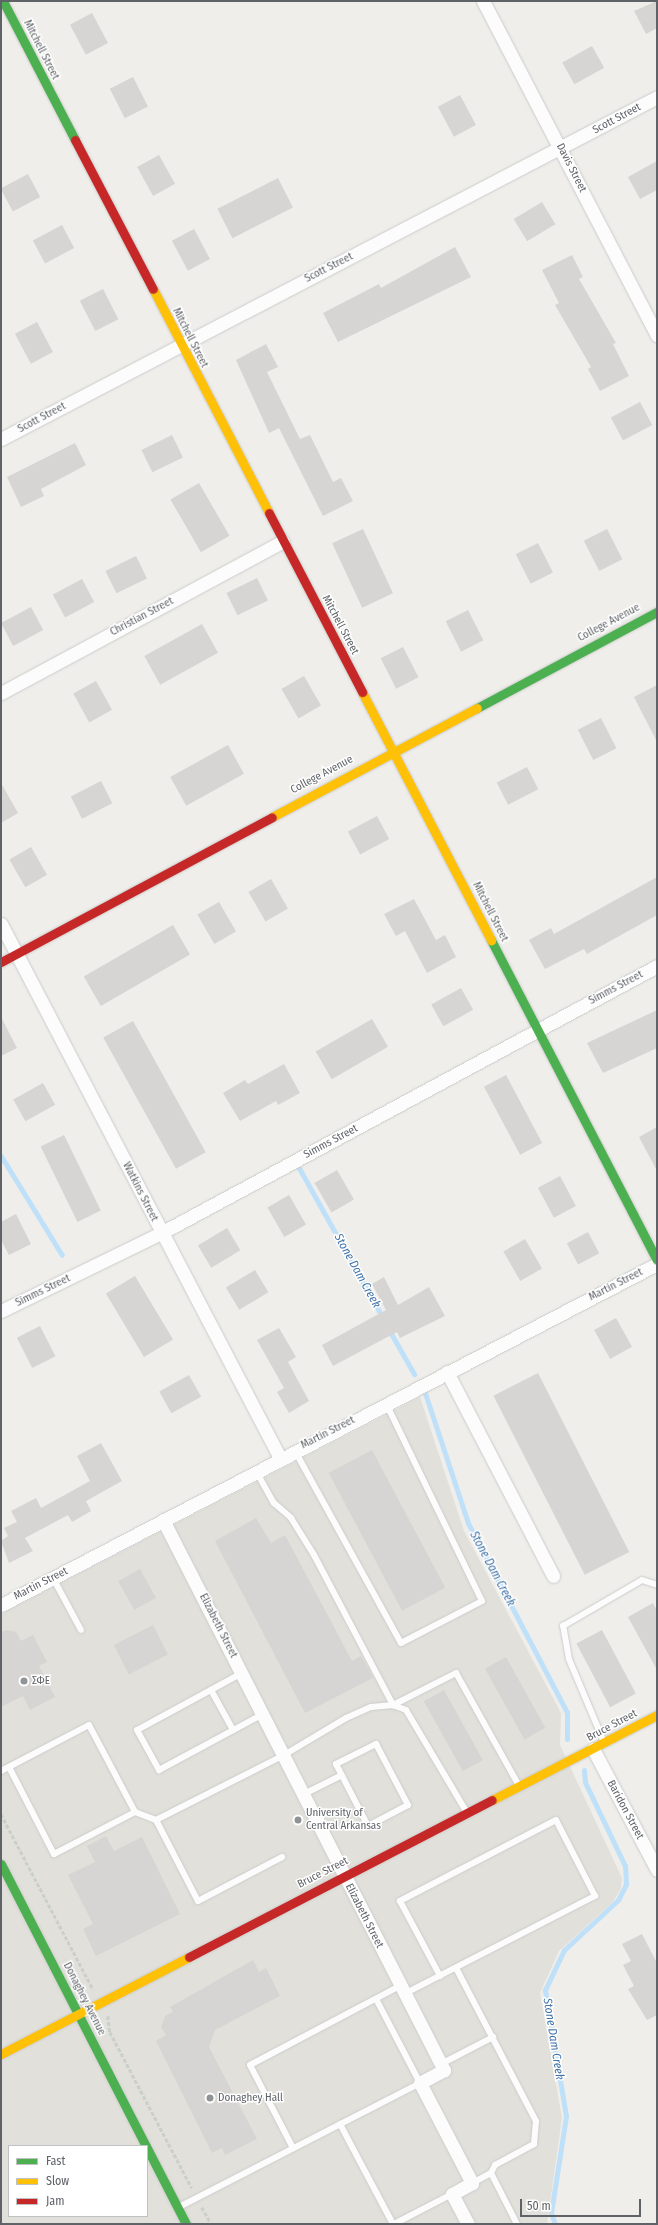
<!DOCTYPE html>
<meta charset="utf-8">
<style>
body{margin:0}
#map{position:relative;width:658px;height:2225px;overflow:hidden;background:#efeeea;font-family:"Fira Sans Condensed",sans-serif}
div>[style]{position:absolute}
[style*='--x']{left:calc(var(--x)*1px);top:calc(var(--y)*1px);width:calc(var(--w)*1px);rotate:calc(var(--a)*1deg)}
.education>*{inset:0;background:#e2e0da}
.stream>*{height:5px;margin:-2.5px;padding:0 2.5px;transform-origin:2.5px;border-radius:2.5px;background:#bfe0f9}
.building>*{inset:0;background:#d6d5d3;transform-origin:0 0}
.path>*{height:2.5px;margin-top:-1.25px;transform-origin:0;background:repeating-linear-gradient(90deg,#cacfcc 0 4px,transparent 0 6px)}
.roads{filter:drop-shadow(0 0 1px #cbcccc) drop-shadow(0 0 1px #cbcccc)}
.lane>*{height:6px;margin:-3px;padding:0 3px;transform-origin:3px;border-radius:3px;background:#fdfcfc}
.street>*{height:13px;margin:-6.5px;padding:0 6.5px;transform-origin:6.5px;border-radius:6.5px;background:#fdfcfc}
.fast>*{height:9px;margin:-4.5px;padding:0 4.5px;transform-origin:4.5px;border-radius:4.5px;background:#4caf50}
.slow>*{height:9px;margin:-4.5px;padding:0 4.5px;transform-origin:4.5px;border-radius:4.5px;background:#ffc107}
.jam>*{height:9px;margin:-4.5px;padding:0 4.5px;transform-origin:4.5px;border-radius:4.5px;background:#c62828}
.dots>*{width:11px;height:11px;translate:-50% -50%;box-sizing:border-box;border:2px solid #fff;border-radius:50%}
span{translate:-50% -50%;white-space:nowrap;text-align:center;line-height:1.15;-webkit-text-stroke:3px #fff;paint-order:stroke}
.street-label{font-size:11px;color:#5f6368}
.poi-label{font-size:11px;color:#5f6368}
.left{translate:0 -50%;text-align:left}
.water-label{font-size:12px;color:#4174aa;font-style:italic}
.frame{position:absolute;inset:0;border:2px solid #5f6368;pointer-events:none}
.legend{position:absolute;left:8px;top:2145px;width:140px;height:72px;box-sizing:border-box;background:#fff;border:1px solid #bfc1c3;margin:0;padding:5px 7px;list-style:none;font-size:12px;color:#5f6368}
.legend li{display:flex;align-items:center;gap:8px;height:20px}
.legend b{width:20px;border:1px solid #bfc1c3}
.scale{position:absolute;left:520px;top:2199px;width:121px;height:18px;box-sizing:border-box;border:2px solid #5f6368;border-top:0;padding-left:5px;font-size:12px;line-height:14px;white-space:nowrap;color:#5f6368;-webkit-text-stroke:3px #fff;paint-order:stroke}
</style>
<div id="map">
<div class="education">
<div style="clip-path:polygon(evenodd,420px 1397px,464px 1531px,561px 1713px,560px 1745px,622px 1878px,621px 1888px,613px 1902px,559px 1951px,540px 1993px,562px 2118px,547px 2224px,1px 2224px,1px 1614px,420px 1397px,9px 2146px,147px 2146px,147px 2216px,9px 2216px,9px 2146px)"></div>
</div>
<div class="stream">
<div style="--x:1;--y:1156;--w:116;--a:58.4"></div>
<div style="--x:299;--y:1168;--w:172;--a:60.8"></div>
<div style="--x:389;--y:1330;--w:51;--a:60.4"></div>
<div style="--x:425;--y:1393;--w:137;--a:71.7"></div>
<div style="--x:468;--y:1523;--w:213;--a:62.4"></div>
<div style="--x:567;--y:1712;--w:27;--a:90"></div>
<div style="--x:555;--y:2224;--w:12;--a:-110"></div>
<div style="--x:551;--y:2213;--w:98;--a:-81.2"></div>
<div style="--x:566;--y:2116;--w:128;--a:-99.5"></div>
<div style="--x:545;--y:1990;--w:44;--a:-64.6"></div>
<div style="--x:564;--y:1950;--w:74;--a:-42.8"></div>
<div style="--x:618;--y:1900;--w:18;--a:-63"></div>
<div style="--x:626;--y:1884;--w:18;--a:-93"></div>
<div style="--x:625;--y:1866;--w:93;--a:-115.5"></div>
<div style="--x:585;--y:1782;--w:12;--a:-95"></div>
</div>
<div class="building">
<div style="clip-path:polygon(657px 1px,657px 28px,646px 34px,634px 11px)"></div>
<div style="left:92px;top:13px;width:34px;height:25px;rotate:62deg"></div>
<div style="left:592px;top:46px;width:25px;height:34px;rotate:61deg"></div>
<div style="left:133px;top:77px;width:33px;height:26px;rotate:63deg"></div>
<div style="left:460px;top:95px;width:34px;height:25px;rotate:62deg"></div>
<div style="left:159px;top:155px;width:33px;height:25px;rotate:61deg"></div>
<div style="clip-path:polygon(657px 161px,657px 190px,640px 199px,628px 177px)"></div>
<div style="left:28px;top:174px;width:26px;height:31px;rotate:62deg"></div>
<div style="left:278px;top:178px;width:33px;height:68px;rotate:63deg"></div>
<div style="left:542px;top:202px;width:26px;height:33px;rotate:59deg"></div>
<div style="left:62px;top:225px;width:26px;height:33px;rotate:62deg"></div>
<div style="left:194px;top:229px;width:34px;height:25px;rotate:62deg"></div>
<div style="clip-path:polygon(455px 247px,471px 277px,338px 342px,323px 313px,379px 284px,381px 288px)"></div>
<div style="clip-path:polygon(572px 255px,583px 277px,579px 279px,616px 343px,613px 344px,629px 376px,600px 391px,588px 369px,591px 367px,555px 305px,559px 303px,542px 270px)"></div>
<div style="left:103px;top:289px;width:34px;height:26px;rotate:63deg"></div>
<div style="left:37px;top:322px;width:34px;height:25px;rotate:62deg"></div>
<div style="clip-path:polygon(266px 344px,278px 367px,267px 372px,300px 439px,310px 435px,333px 482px,341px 478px,353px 501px,323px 516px,279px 428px,269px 433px,236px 360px)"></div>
<div style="left:640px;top:402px;width:26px;height:33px;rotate:62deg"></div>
<div style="left:172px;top:435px;width:25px;height:34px;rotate:64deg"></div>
<div style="clip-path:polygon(75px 443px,86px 465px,41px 489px,44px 496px,21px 507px,7px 477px)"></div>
<div style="left:199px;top:483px;width:61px;height:33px;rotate:60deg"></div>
<div style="left:363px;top:529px;width:71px;height:34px;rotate:65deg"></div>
<div style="left:607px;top:529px;width:34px;height:26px;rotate:63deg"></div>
<div style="left:538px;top:543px;width:33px;height:25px;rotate:63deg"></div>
<div style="left:136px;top:556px;width:25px;height:34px;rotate:64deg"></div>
<div style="left:257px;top:578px;width:25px;height:34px;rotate:64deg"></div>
<div style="left:82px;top:579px;width:26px;height:33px;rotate:62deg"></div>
<div style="left:31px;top:607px;width:26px;height:34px;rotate:62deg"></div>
<div style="left:468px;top:610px;width:34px;height:25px;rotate:63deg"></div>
<div style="left:202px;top:624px;width:33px;height:66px;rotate:61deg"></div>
<div style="left:403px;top:647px;width:34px;height:25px;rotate:63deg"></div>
<div style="left:304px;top:676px;width:34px;height:26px;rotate:60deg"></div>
<div style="left:96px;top:681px;width:33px;height:26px;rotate:61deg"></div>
<div style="clip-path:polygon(657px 685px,657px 742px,634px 697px)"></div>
<div style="left:601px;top:718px;width:34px;height:26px;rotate:63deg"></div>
<div style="left:228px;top:745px;width:33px;height:66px;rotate:61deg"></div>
<div style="left:527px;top:767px;width:25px;height:34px;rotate:63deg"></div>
<div style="left:101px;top:781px;width:25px;height:34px;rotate:63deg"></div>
<div style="clip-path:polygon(1px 783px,18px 813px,1px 823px)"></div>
<div style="left:377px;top:816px;width:26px;height:33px;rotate:62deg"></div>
<div style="left:31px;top:847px;width:32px;height:25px;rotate:60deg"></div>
<div style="clip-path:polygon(657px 877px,657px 915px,587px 954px,584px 949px,545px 969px,529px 940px,551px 928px,554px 934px)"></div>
<div style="left:271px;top:879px;width:34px;height:26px;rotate:60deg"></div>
<div style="clip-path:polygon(414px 899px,436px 940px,445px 935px,456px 957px,427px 973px,405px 931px,396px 936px,384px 914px)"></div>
<div style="left:219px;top:902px;width:34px;height:25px;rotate:60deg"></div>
<div style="left:173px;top:925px;width:34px;height:103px;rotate:60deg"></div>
<div style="left:461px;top:988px;width:25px;height:34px;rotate:61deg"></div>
<div style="clip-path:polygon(657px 1010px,657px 1048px,603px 1073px,587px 1043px)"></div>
<div style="clip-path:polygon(1px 1017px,17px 1048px,1px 1056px)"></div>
<div style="left:372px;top:1019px;width:32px;height:65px;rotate:60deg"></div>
<div style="left:133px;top:1021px;width:150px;height:34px;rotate:61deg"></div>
<div style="clip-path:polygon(284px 1064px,300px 1093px,278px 1105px,276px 1101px,240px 1121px,223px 1093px,245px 1080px,248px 1084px)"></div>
<div style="left:506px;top:1075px;width:77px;height:25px;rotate:62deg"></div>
<div style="left:43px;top:1083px;width:25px;height:34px;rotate:61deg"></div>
<div style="clip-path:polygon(657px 1127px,657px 1171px,639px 1137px)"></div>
<div style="left:64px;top:1135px;width:84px;height:26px;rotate:64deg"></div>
<div style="left:337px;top:1170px;width:34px;height:26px;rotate:60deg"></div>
<div style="left:560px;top:1176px;width:34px;height:25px;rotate:62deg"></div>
<div style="left:289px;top:1195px;width:34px;height:25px;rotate:60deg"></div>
<div style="clip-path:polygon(16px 1214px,31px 1244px,9px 1255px,1px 1240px,1px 1222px)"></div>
<div style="left:227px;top:1228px;width:26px;height:34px;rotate:59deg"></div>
<div style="left:588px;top:1232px;width:24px;height:24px;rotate:62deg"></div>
<div style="left:525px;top:1239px;width:34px;height:25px;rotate:60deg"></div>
<div style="left:255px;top:1270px;width:26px;height:34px;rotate:59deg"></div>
<div style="left:135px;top:1276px;width:74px;height:34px;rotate:59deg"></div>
<div style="clip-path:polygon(384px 1277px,398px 1305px,429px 1287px,445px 1316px,400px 1338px,397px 1332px,333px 1366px,322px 1345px,386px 1310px,372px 1284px)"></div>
<div style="left:616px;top:1318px;width:33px;height:25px;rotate:61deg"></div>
<div style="left:40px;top:1326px;width:34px;height:26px;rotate:63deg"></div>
<div style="clip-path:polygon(279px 1328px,296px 1357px,288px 1362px,309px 1401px,289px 1413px,277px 1392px,284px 1388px,257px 1340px)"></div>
<div style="left:538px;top:1373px;width:201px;height:50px;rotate:63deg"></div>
<div style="left:189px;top:1375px;width:25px;height:34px;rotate:61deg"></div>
<div style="clip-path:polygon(101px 1443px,122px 1481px,86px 1501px,91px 1511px,72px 1522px,68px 1515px,25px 1538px,33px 1551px,9px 1563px,1px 1541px,8px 1536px,4px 1528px,17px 1522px,11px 1511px,36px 1498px,41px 1508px,90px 1481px,77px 1456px)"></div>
<div style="left:372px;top:1450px;width:156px;height:49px;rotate:62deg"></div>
<div style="clip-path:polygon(256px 1518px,271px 1543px,285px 1535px,352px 1661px,361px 1656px,373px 1678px,305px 1713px,215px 1541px)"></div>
<div style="left:140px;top:1569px;width:33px;height:25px;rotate:61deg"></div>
<div style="clip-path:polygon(653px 1603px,657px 1611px,657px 1670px,628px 1617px)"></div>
<div style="left:153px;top:1625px;width:33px;height:44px;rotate:63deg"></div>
<div style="clip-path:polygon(7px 1630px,16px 1632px,21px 1641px,33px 1635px,47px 1662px,39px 1666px,55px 1697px,30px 1710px,23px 1696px,1px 1707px,1px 1632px)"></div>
<div style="left:602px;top:1630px;width:72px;height:29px;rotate:62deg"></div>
<div style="left:506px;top:1657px;width:81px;height:24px;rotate:61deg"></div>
<div style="left:444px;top:1690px;width:80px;height:23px;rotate:61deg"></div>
<div style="clip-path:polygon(106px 1836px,114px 1851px,142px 1837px,180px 1914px,96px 1956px,83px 1929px,93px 1924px,68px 1875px,95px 1862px,87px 1846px)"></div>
<div style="clip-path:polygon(642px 1934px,657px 1963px,657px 2015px,647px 2020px,628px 1989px,634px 1986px,623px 1965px,631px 1961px,622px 1944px)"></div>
<div style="clip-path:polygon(253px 1960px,259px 1972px,266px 1968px,280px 1996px,215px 2030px,209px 2047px,257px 2139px,225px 2155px,222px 2148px,212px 2153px,156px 2041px,166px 2035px,161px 2027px,165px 2016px,173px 2012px,170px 2007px)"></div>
</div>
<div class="path">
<div style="--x:1;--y:1814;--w:198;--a:62.3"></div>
<div style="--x:108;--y:2016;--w:16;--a:83"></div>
<div style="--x:110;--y:2032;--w:176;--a:62.3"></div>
<div style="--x:202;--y:2207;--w:19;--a:62"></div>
</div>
<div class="roads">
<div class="lane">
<div style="--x:295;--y:1451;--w:219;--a:61.1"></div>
<div style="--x:401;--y:1643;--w:91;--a:-27.4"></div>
<div style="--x:482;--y:1601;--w:220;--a:-115.9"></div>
<div style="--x:256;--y:1471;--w:37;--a:61"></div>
<div style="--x:274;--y:1503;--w:23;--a:41"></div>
<div style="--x:291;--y:1518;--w:44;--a:58.1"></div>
<div style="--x:314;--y:1555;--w:170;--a:62.2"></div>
<div style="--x:393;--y:1705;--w:71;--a:-26.9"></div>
<div style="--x:456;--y:1673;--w:127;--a:60.8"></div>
<div style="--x:53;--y:1578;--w:59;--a:61.7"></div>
<div style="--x:242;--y:1673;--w:119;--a:151.5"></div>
<div style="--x:137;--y:1730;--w:46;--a:61.2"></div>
<div style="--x:159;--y:1770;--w:118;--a:-28.3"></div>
<div style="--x:211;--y:1690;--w:46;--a:61.2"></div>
<div style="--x:604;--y:1742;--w:90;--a:-112.9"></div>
<div style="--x:569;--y:1659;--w:34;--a:-100"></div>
<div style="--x:563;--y:1626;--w:91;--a:-30.2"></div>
<div style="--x:642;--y:1580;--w:16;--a:18"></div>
<div style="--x:376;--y:1744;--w:69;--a:62.3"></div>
<div style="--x:408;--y:1805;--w:45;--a:152.3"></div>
<div style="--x:368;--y:1826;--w:70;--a:-117.3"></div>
<div style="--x:336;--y:1764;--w:45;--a:-26.6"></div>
<div style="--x:9;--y:1767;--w:98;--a:62.7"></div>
<div style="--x:54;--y:1854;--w:91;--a:-27.4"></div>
<div style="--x:1;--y:1771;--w:99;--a:-27.6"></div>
<div style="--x:89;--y:1725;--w:98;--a:62.1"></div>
<div style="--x:135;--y:1812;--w:22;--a:21"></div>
<div style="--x:156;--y:1820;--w:91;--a:62.6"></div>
<div style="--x:198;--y:1901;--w:95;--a:-27.6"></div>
<div style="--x:304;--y:1794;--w:42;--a:-26.6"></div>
<div style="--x:156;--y:1820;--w:144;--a:-26.9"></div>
<div style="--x:284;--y:1755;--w:72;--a:-30.8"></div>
<div style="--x:346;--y:1718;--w:27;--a:-24"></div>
<div style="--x:371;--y:1707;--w:22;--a:-5"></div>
<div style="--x:393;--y:1705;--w:14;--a:21"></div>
<div style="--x:406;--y:1710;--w:117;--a:59.3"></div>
<div style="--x:456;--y:1968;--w:173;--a:62.4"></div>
<div style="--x:536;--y:2121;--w:23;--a:95"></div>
<div style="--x:534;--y:2144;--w:44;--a:151.7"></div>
<div style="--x:495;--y:2165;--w:9;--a:117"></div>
<div style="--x:491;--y:2173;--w:21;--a:152"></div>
<div style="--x:404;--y:1994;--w:215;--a:-27.2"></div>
<div style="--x:595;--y:1896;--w:85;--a:-117.2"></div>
<div style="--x:556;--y:1820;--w:176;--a:152.6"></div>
<div style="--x:400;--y:1901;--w:85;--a:61.9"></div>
<div style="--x:441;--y:2064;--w:59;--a:-27.4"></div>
<div style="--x:340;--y:2124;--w:113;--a:62.1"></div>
<div style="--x:293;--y:2148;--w:93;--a:-117.4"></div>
<div style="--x:250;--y:2065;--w:170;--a:-27.8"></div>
<div style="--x:491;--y:2173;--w:57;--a:63"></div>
<div style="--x:179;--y:2207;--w:271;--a:-27.2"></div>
<div style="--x:420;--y:2083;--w:95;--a:-117.6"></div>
<div style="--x:394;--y:2224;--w:65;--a:-27.3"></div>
</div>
<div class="street">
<div style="--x:483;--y:1;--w:377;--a:62.5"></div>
<div style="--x:1;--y:439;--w:740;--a:-27.53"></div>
<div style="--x:1;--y:693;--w:320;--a:-28.3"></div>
<div style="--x:1;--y:924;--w:602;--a:62.41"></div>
<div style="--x:1;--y:1311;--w:178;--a:-26"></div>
<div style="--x:161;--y:1233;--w:563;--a:-28.29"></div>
<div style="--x:447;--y:1372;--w:230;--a:62.5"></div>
<div style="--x:163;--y:1520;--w:618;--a:62.94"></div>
<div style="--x:444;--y:2070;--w:27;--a:152"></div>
<div style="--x:420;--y:2083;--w:113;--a:62.5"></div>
<div style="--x:472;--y:2183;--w:23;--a:151"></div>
<div style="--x:452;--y:2194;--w:34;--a:62"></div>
<div style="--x:1;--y:1605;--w:739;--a:-27.47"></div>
<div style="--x:593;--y:1749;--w:137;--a:62.1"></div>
</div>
<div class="fast">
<div style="--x:3;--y:1;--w:157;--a:62.6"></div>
<div style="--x:477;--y:708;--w:204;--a:-28.1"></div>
<div style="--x:491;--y:940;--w:360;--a:62.6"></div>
<div style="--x:1;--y:1864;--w:317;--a:62.8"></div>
<div style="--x:147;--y:2148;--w:85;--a:62.8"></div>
</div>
<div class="slow">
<div style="--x:153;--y:289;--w:252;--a:62.6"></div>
<div style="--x:362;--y:692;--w:280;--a:62.5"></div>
<div style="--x:272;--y:817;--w:232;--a:-28"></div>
<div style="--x:492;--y:1800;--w:186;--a:-27.3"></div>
<div style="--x:1;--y:2054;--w:212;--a:-27.3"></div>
</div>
<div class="jam">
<div style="--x:75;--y:140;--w:168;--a:62.4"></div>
<div style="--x:269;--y:513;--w:202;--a:62.5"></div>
<div style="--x:1;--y:962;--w:307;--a:-28.1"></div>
<div style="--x:189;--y:1957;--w:341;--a:-27.4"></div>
</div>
</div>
<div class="dots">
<div style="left:24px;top:1681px;background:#919496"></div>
<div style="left:298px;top:1820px;background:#919496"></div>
<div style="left:210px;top:2098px;background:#919496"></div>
</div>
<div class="street-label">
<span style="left:41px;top:50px;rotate:63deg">Mitchell Street</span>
<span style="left:617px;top:119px;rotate:-28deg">Scott Street</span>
<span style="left:571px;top:168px;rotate:63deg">Davis Street</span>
<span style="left:329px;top:268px;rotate:-27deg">Scott Street</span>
<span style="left:190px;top:338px;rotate:63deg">Mitchell Street</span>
<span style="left:42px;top:418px;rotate:-28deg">Scott Street</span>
<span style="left:142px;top:617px;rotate:-28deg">Christian Street</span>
<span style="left:609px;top:623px;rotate:-28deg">College Avenue</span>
<span style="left:340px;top:625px;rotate:62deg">Mitchell Street</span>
<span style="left:322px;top:775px;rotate:-28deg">College Avenue</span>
<span style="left:490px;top:912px;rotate:63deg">Mitchell Street</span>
<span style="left:616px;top:988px;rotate:-28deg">Simms Street</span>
<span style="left:331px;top:1142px;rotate:-28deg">Simms Street</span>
<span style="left:140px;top:1192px;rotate:63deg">Watkins Street</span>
<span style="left:616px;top:1285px;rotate:-27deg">Martin Street</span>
<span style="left:43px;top:1291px;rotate:-26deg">Simms Street</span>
<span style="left:328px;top:1433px;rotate:-27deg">Martin Street</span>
<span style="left:41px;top:1584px;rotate:-27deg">Martin Street</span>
<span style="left:218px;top:1626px;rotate:63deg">Elizabeth Street</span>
<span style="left:612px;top:1726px;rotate:-28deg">Bruce Street</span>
<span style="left:625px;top:1810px;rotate:62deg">Baridon Street</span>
<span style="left:323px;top:1873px;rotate:-27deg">Bruce Street</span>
<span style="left:364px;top:1916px;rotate:63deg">Elizabeth Street</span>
<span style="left:84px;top:1999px;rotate:63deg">Donaghey Avenue</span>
</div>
<div class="poi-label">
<span class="left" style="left:32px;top:1681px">ΣΦΕ</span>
<span class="left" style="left:306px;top:1820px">University of<br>Central Arkansas</span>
<span class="left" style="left:218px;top:2098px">Donaghey Hall</span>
</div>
<div class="water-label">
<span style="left:357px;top:1271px;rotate:61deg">Stone Dam Creek</span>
<span style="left:492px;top:1569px;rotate:62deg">Stone Dam Creek</span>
<span style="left:553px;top:2039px;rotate:81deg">Stone Dam Creek</span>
</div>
<div class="frame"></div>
<ul class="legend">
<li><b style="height:5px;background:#4caf50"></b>Fast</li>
<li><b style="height:5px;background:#ffc107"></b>Slow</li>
<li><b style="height:5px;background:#c62828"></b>Jam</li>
</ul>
<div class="scale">50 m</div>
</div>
